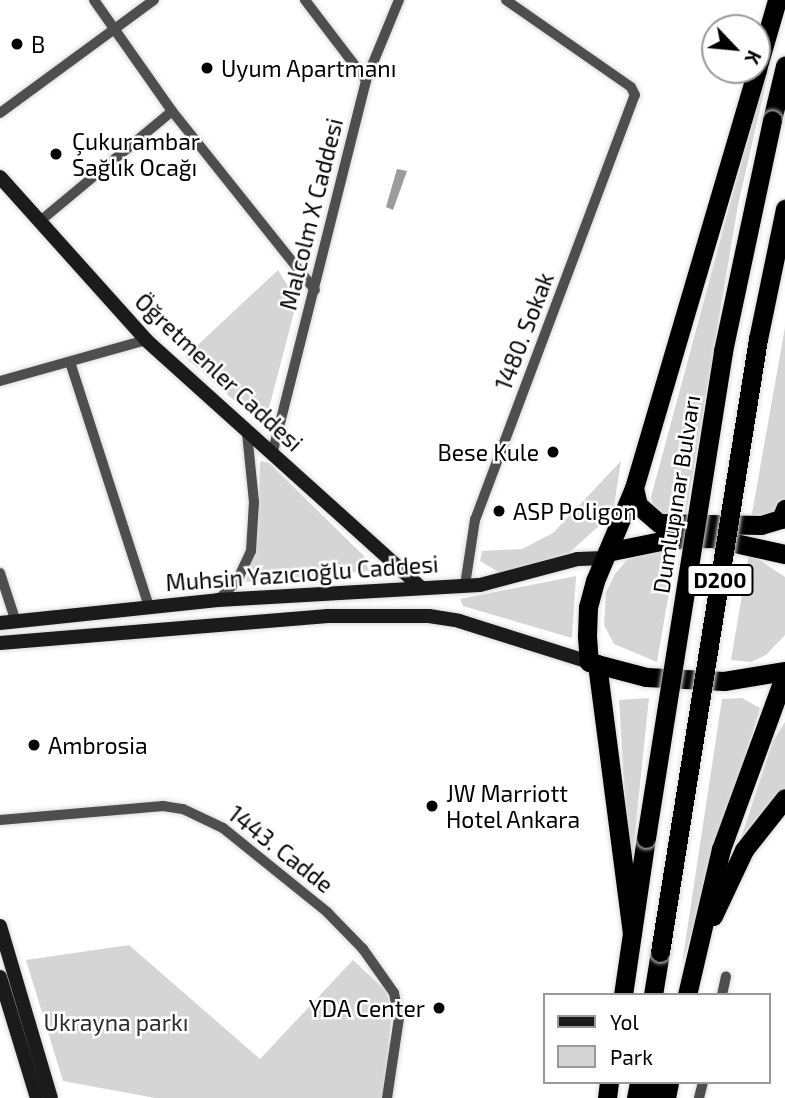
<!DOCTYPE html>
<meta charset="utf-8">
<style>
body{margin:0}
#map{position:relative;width:785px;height:1098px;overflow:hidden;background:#fff;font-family:"Exo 2",sans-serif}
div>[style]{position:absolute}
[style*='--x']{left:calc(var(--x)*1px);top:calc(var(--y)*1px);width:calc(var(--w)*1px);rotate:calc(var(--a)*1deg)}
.green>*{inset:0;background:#d5d5d5}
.water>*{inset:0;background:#9c9c9c}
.roads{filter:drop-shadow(0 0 2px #dbdbdb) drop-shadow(0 0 2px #dbdbdb)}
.street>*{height:10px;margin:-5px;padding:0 5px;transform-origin:5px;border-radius:5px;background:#4e4e4e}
.secondary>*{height:14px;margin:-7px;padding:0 7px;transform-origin:7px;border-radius:7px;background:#1b1b1b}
.highway>*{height:19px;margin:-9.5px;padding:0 9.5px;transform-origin:9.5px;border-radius:9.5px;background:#000}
.bridges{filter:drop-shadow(0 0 2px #dbdbdb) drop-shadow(0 0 2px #dbdbdb)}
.highway-bridge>*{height:19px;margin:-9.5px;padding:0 9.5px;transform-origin:9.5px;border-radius:9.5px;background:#000}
.dots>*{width:19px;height:19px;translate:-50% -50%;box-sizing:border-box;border:4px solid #fff;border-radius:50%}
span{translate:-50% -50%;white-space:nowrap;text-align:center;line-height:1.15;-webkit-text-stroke:5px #fff;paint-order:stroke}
.shield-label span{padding:2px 5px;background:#fff;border:2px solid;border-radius:5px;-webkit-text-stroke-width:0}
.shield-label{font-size:21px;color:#000;font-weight:700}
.poi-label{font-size:23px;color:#000}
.left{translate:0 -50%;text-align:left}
.right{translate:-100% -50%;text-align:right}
.street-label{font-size:23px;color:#000}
.park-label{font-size:23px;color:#2c2c2c}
.legend{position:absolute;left:543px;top:993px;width:228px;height:91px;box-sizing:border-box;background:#fff;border:2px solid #999;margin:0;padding:9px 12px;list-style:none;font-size:21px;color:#000}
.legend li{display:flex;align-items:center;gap:14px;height:35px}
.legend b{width:35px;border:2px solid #999}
.north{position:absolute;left:701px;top:14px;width:70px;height:70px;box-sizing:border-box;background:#fff;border:2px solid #999;border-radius:50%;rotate:116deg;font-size:19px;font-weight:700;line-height:28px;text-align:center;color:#000}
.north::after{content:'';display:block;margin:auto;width:24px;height:32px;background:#000;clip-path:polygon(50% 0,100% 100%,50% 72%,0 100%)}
</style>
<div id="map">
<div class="green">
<div style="clip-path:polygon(785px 0,738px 205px,685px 520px,667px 520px,653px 507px,651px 497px)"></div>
<div style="clip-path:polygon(278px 270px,297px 301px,264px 427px,185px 357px)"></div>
<div style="clip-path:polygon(785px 327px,785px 499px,780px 510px,751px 519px)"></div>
<div style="clip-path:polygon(260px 461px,269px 463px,364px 556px,369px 571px,246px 582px,258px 536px)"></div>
<div style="clip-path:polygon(621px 461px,613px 513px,569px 553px,500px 573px,480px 561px,482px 551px,522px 549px,553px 533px)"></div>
<div style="clip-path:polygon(647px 549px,676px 552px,657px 662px,614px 644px,604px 625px,606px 592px,615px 574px,626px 561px)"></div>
<div style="clip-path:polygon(749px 553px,785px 577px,785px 635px,766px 655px,751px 662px,731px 660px)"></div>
<div style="clip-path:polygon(576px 576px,572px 638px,463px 606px,460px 599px)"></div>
<div style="clip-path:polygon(649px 698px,630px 880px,619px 700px)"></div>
<div style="clip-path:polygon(742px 698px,760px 708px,682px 964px,722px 699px)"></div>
<div style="clip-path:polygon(785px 722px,785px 788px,755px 823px,733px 862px,773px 741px)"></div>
<div style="clip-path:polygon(129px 945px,260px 1059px,353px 960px,386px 991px,392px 1009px,384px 1098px,155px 1098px,63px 1081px,26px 960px)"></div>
</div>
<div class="water">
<div style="clip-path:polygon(397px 169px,407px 171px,393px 210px,386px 207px)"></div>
</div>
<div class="roads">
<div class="street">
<div style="--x:94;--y:0;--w:136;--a:54.9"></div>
<div style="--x:172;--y:111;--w:229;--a:51.4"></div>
<div style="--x:366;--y:80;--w:87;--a:-67.6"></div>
<div style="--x:0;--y:113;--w:191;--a:-36.3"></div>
<div style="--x:39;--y:222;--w:173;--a:-39.8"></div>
<div style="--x:70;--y:362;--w:257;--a:72.1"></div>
<div style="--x:0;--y:381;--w:152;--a:-15.7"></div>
<div style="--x:272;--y:455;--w:387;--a:-75.9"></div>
<div style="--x:366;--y:80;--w:101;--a:-127.3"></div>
<div style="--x:0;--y:573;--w:52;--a:71.9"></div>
<div style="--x:465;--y:585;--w:66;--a:-81.3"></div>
<div style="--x:475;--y:520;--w:454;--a:-69.4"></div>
<div style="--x:635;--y:95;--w:9;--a:-117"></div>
<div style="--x:631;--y:87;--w:152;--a:-145.2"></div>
<div style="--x:218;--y:600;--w:27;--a:-45"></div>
<div style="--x:237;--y:581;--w:33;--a:-65"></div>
<div style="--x:251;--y:551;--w:49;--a:-86.5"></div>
<div style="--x:254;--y:502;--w:69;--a:-95.8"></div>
<div style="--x:0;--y:820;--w:164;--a:-4.9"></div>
<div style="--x:163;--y:806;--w:20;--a:9"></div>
<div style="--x:183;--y:809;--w:44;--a:25.4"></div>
<div style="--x:223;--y:828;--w:134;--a:38.9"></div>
<div style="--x:327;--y:912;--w:52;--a:45.8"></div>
<div style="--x:363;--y:949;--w:54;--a:54.8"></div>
<div style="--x:394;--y:993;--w:25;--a:79"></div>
<div style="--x:399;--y:1018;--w:81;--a:98.5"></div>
<div style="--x:722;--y:995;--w:19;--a:-78"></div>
<div style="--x:699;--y:1098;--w:16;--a:-76"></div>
</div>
<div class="secondary">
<div style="--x:0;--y:177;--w:219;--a:48.1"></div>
<div style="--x:146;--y:340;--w:369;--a:42"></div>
<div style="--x:0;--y:623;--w:219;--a:-6"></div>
<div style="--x:218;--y:600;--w:262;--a:-3.3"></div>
<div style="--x:480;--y:585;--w:101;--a:-14.9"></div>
<div style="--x:578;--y:559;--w:27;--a:-2"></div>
<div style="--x:0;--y:643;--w:329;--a:-4.7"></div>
<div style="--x:328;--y:616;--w:101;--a:0"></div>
<div style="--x:429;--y:616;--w:30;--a:9"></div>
<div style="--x:459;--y:621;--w:136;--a:17.5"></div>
<div style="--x:0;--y:926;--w:179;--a:73.5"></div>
<div style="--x:0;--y:977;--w:127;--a:73"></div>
</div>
<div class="highway">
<div style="--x:757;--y:69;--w:72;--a:-73.8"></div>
<div style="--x:757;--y:70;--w:436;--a:106.4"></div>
<div style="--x:634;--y:488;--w:101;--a:112.8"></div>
<div style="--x:595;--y:581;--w:27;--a:105"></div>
<div style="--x:588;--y:607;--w:29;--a:92"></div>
<div style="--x:587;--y:636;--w:26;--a:86"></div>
<div style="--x:589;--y:662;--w:59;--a:14.7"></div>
<div style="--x:646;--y:677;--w:78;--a:2.9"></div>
<div style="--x:724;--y:681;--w:62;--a:-9.3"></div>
<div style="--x:772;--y:120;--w:56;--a:-76.5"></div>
<div style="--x:634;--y:488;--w:17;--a:77"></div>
<div style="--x:638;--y:505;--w:28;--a:41"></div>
<div style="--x:659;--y:523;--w:102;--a:1.1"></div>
<div style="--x:761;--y:525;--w:21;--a:-17"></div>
<div style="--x:781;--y:519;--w:11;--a:-68"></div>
<div style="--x:607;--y:552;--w:65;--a:-11.5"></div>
<div style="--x:671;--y:539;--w:41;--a:-1.4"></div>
<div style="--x:712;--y:538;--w:75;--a:12.4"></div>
<div style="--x:597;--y:664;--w:271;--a:82.6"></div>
<div style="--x:713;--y:916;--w:73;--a:-64.8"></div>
<div style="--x:744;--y:850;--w:66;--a:-51.7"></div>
<div style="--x:623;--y:995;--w:159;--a:-81.7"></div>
<div style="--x:653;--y:995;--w:44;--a:-80.8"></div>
<div style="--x:687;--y:995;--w:150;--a:-76.9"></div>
<div style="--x:721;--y:849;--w:186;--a:-69.9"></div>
<div style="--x:607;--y:1098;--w:16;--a:-83"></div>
<div style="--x:636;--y:1098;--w:16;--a:-79"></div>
<div style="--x:652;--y:1098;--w:16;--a:-86"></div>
<div style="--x:666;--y:1098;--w:16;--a:-79"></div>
</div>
</div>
<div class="bridges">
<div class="highway-bridge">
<div style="--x:646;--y:838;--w:493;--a:-81"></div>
<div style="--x:723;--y:351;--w:236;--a:-78"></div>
<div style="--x:660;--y:952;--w:621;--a:-80.92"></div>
<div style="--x:758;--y:339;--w:133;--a:-78.3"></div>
</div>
</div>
<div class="dots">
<div style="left:17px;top:44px;background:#000"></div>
<div style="left:207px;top:68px;background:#000"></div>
<div style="left:56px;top:154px;background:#000"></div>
<div style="left:553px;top:452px;background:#000"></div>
<div style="left:499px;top:511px;background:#000"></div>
<div style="left:34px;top:745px;background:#000"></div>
<div style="left:432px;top:806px;background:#000"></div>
<div style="left:439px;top:1008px;background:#000"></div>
</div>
<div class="shield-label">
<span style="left:720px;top:580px">D200</span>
</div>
<div class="poi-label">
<span class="left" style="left:31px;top:44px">B</span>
<span class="left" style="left:221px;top:68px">Uyum Apartmanı</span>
<span class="left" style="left:72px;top:154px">Çukurambar<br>Sağlık Ocağı</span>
<span class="right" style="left:539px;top:452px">Bese Kule</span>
<span class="left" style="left:513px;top:511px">ASP Poligon</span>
<span class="left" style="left:48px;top:745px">Ambrosia</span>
<span class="left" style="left:446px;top:806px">JW Marriott<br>Hotel Ankara</span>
<span class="right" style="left:425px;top:1008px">YDA Center</span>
</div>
<div class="street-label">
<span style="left:311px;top:214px;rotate:-76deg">Malcolm X Caddesi</span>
<span style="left:524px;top:331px;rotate:-69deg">1480. Sokak</span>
<span style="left:219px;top:372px;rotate:43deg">Öğretmenler Caddesi</span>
<span style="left:676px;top:494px;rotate:-81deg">Dumlupınar Bulvarı</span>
<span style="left:302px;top:573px;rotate:-4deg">Muhsin Yazıcıoğlu Caddesi</span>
<span style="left:281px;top:849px;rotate:38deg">1443. Cadde</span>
</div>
<div class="park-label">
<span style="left:116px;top:1022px">Ukrayna parkı</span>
</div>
<ul class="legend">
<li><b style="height:9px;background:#1b1b1b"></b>Yol</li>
<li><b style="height:19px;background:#d5d5d5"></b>Park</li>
</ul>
<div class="north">K</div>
</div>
